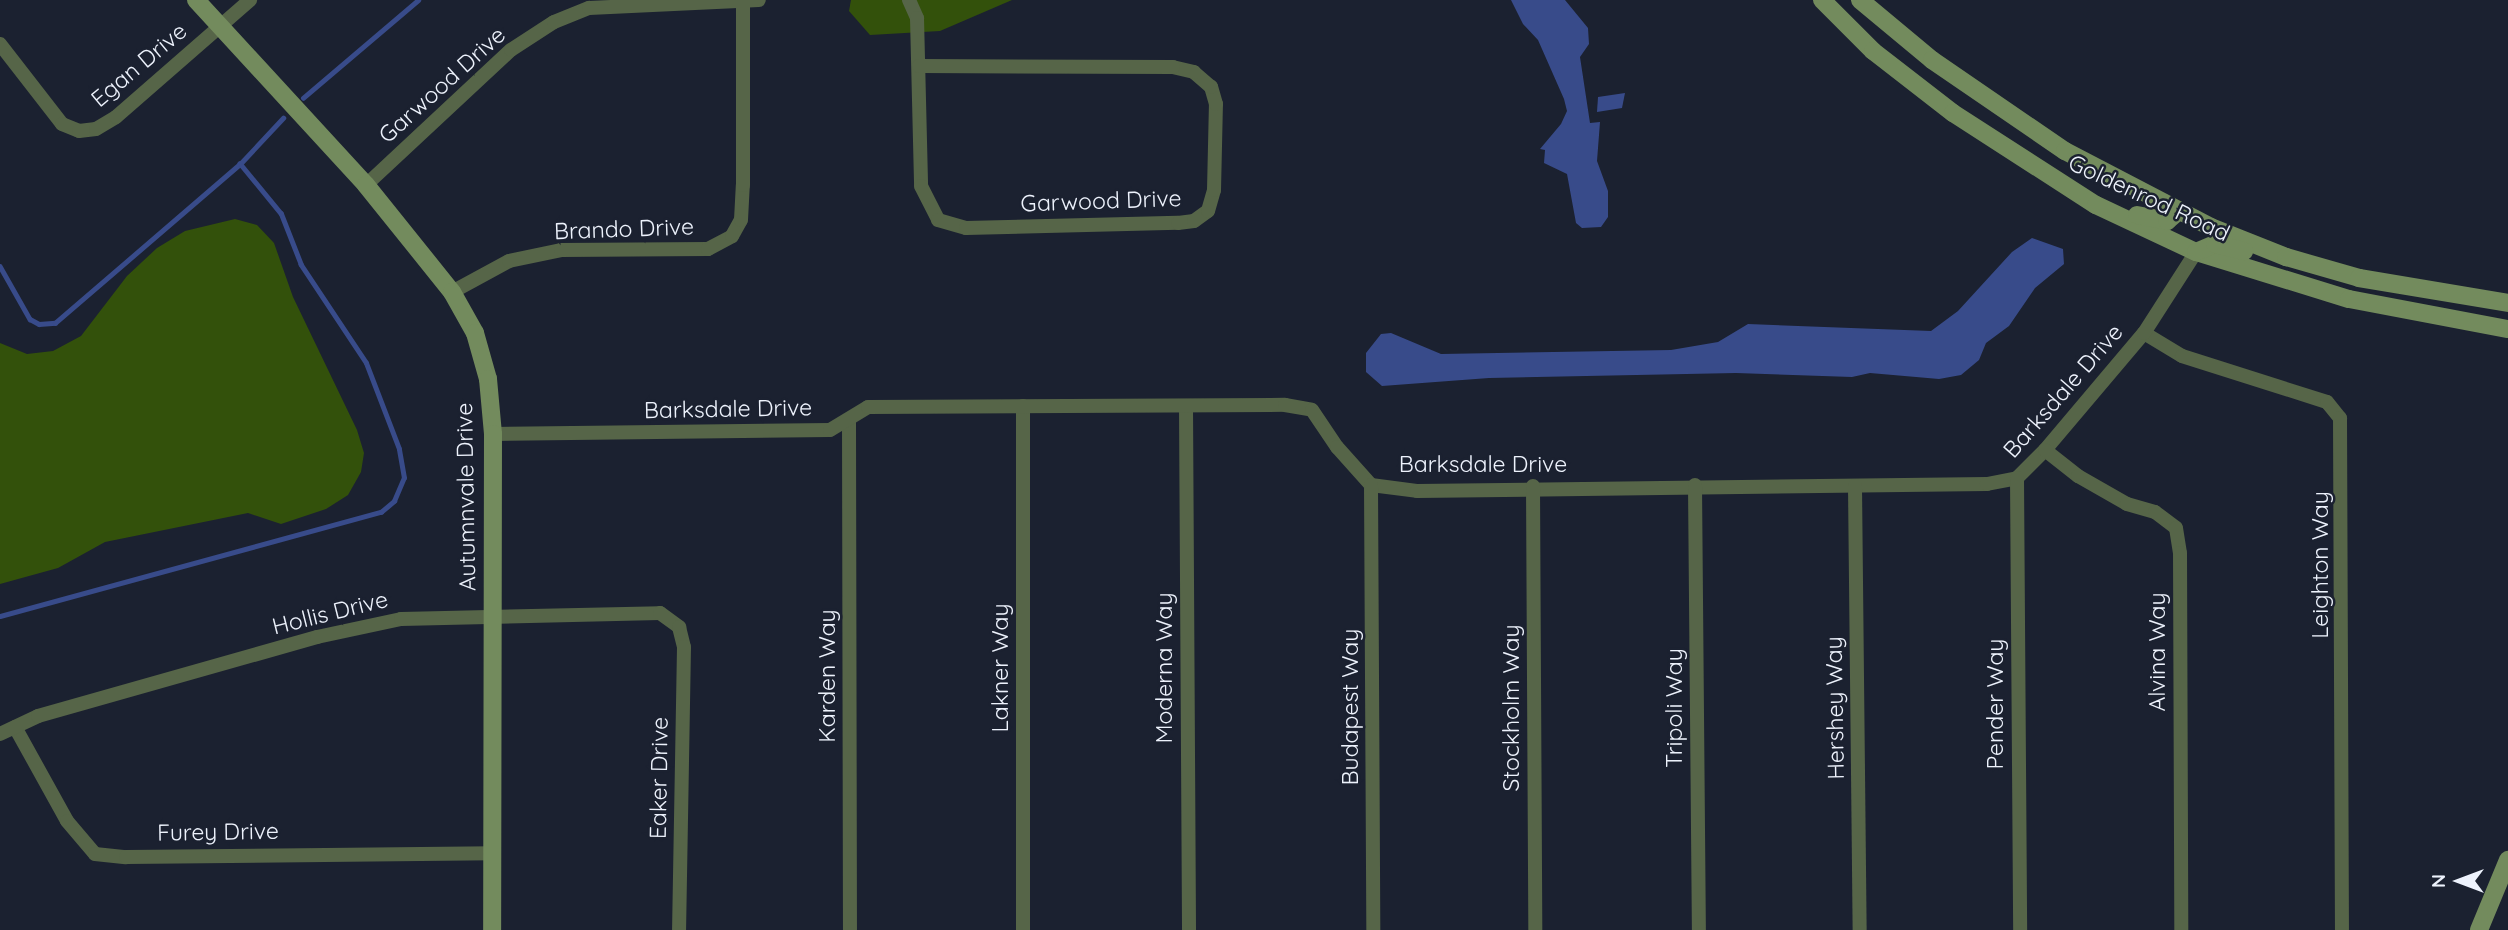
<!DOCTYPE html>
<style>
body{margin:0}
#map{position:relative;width:2508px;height:930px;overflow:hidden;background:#1b2130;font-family:Quicksand,sans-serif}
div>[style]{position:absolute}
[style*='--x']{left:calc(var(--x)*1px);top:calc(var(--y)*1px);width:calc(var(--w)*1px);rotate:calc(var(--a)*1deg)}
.green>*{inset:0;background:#33510b}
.water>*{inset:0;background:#384b8a}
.stream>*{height:4.5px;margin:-2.25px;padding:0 2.25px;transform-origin:2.25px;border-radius:2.25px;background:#384b8a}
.street>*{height:14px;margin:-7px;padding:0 7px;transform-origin:7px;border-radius:7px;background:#566548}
.secondary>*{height:18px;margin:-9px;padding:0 9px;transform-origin:9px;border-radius:9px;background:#738b5d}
span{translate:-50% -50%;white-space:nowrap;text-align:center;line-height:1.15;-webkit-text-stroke:5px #1b2130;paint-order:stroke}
.street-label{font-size:23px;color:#edf2fc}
.north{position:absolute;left:2424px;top:846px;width:70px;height:70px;-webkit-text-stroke:5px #1b2130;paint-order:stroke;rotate:270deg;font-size:19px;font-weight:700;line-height:28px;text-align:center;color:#edf2fc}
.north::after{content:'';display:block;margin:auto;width:24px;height:32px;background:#edf2fc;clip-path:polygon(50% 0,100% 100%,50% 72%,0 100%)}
</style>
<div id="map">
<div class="green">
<div style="clip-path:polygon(851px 0,1012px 0,940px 31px,870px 35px,849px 11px)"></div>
<div style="clip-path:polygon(235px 219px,257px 225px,274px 243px,293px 297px,357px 430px,364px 453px,361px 472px,348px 495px,326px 509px,281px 524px,248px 513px,105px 542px,58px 568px,0 584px,0 343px,27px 354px,53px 351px,81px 336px,127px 276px,157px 248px,185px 231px)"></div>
</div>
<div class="water">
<div style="clip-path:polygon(1511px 0,1565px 0,1588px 28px,1589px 44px,1580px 57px,1590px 123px,1600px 122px,1597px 161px,1608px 191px,1608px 217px,1601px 227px,1582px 228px,1576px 223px,1567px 174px,1544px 163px,1545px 150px,1540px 149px,1561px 124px,1567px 111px,1564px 99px,1538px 40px,1523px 24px)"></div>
<div style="clip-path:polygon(1625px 93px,1622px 108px,1597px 112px,1598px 97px)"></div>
<div style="clip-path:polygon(2032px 238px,2063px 249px,2064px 264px,2035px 288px,2009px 326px,1986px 343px,1979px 360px,1961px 375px,1939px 379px,1870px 373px,1852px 377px,1736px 373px,1489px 378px,1382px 386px,1366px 372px,1366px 353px,1381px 334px,1391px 333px,1441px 354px,1671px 350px,1718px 342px,1748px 324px,1931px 331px,1958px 311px,2012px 252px)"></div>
</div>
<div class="stream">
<div style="--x:303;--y:98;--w:151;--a:-40.4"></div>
<div style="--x:0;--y:266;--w:61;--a:60.5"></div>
<div style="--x:30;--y:319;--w:10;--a:29"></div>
<div style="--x:39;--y:324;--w:16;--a:-4"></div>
<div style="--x:55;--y:323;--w:244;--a:-40.7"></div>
<div style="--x:240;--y:164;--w:63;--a:-46.9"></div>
<div style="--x:0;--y:616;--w:395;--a:-15.3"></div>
<div style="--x:381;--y:512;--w:17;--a:-40"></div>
<div style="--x:394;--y:501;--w:25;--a:-67"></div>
<div style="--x:404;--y:478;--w:29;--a:-100"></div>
<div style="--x:399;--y:449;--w:92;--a:-111"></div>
<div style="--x:366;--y:363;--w:118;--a:-123.6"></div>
<div style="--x:301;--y:265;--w:55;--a:-111.4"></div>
<div style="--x:281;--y:214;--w:65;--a:-129.4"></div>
</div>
<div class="street">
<div style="--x:909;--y:0;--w:20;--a:66"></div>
<div style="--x:917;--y:18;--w:168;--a:88.6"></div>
<div style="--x:921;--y:186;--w:38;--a:63"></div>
<div style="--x:938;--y:220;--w:29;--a:16"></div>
<div style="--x:966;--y:228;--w:212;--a:-1.4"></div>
<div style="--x:1178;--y:223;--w:16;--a:-7"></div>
<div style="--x:1194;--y:221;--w:17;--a:-36"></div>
<div style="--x:1208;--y:211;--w:22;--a:-74"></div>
<div style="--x:1214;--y:190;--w:86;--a:-88.7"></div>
<div style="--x:1216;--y:104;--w:18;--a:-106"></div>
<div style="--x:1211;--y:87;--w:23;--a:-139"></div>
<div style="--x:1194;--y:72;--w:22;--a:-167"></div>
<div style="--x:1173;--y:67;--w:254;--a:-179.8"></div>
<div style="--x:0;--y:44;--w:101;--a:52.2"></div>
<div style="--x:62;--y:124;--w:18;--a:22"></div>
<div style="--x:79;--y:131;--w:17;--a:-7"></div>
<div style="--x:96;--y:129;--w:23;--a:-31"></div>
<div style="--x:116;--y:117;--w:178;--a:-41.1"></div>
<div style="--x:366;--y:185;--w:198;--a:-43"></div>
<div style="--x:511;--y:50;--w:51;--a:-33.1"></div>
<div style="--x:554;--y:22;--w:38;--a:-22"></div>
<div style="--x:589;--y:8;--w:170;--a:-2.7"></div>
<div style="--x:452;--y:292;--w:65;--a:-28.5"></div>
<div style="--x:509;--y:261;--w:53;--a:-11.9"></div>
<div style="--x:561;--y:250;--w:147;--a:-0.4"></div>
<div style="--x:708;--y:249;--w:27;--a:-28"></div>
<div style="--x:732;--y:236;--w:18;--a:-61"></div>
<div style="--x:741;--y:220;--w:35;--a:-87"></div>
<div style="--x:743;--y:185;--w:184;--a:-90"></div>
<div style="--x:2144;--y:333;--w:44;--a:31.2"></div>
<div style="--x:2182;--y:356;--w:152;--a:17.6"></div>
<div style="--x:2327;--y:402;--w:21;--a:51"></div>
<div style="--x:2340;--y:418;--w:512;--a:89.78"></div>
<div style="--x:1023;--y:406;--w:524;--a:90"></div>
<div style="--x:1186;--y:406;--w:524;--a:89.67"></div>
<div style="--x:849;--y:421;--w:509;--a:89.89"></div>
<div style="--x:493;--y:434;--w:337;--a:-0.7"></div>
<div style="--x:830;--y:430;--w:44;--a:-31.2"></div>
<div style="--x:868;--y:407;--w:417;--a:-0.3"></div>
<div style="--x:1285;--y:405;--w:27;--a:10"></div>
<div style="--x:1312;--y:410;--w:45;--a:56"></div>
<div style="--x:1337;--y:447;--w:51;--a:48.2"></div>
<div style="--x:1371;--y:485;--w:46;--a:7.4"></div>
<div style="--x:1417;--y:491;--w:570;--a:-0.7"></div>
<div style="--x:1987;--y:484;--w:31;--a:-11"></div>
<div style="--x:2017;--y:478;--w:40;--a:-45"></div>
<div style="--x:2045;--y:450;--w:153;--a:-49.8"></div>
<div style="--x:2144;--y:333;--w:96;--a:-57.3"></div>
<div style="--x:2045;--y:450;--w:42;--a:38.2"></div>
<div style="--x:2078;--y:476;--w:56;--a:29.7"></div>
<div style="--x:2127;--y:504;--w:29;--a:16"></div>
<div style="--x:2155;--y:512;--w:26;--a:37"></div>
<div style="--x:2176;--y:528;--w:25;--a:81"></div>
<div style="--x:2180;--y:553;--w:377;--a:89.8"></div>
<div style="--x:2017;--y:478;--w:452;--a:89.6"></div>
<div style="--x:1371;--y:485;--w:445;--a:89.7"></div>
<div style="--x:1695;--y:485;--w:445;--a:89.5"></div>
<div style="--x:1533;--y:486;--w:444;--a:89.7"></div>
<div style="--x:1855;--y:486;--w:444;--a:89.4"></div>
<div style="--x:15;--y:727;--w:107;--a:61"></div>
<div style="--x:67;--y:821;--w:43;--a:49.7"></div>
<div style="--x:95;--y:854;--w:31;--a:6"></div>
<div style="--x:126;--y:857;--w:366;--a:-0.6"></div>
<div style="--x:0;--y:734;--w:42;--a:-25.3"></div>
<div style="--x:38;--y:716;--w:290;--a:-15.8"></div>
<div style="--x:317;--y:637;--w:86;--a:-12.1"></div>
<div style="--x:401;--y:619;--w:259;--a:-1.3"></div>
<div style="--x:660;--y:613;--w:24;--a:36"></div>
<div style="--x:679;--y:627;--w:21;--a:76"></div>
<div style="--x:684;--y:647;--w:283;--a:91"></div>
</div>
<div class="secondary">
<div style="--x:196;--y:0;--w:251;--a:47.4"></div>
<div style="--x:366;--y:185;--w:137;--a:51.2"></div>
<div style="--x:452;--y:292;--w:47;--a:60.7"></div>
<div style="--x:475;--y:333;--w:48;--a:74.2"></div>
<div style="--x:488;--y:379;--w:55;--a:84.8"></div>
<div style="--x:493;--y:434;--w:496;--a:90.1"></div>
<div style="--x:1822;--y:0;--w:72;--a:45"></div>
<div style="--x:1873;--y:51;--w:101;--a:37.8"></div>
<div style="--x:1953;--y:113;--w:170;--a:32.8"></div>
<div style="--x:2096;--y:205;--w:110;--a:25.2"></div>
<div style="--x:2196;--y:252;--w:160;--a:17.1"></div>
<div style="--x:2349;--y:299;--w:162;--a:10.7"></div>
<div style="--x:1860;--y:0;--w:94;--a:39.8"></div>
<div style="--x:1932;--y:60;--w:161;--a:34.4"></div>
<div style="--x:2065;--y:151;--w:165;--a:27.5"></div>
<div style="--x:2211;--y:227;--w:81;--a:21.8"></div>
<div style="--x:2286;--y:257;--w:76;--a:16"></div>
<div style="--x:2359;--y:278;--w:151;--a:9.5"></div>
<div style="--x:2137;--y:215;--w:31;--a:11"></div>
<div style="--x:2167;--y:221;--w:16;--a:-40"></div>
<div style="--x:2196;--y:252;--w:21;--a:-23"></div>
<div style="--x:2215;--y:244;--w:30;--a:14"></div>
<div style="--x:2479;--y:930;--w:76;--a:-67.5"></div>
</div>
<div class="street-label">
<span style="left:139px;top:65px;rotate:-40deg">Egan Drive</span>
<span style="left:442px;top:85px;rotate:-42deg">Garwood Drive</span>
<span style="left:2149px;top:198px;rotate:25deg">Goldenrod Road</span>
<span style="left:1101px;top:201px;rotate:-2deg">Garwood Drive</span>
<span style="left:624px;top:229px;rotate:-2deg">Brando Drive</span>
<span style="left:2063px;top:391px;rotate:-49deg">Barksdale Drive</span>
<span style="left:728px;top:409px;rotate:-1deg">Barksdale Drive</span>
<span style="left:1483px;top:464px">Barksdale Drive</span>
<span style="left:466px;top:497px;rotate:-91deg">Autumnvale Drive</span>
<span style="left:2320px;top:565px;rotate:-90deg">Leighton Way</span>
<span style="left:330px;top:613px;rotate:-14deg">Hollis Drive</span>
<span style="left:2157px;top:652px;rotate:-90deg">Alvina Way</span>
<span style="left:1000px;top:668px;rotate:-90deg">Lakner Way</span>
<span style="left:1164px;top:668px;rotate:-90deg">Moderna Way</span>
<span style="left:827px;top:676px;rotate:-90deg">Karden Way</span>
<span style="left:1995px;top:704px;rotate:-90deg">Pender Way</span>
<span style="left:1350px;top:707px;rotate:-90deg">Budapest Way</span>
<span style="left:1511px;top:708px;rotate:-90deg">Stockholm Way</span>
<span style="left:1674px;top:708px;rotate:-90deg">Tripoli Way</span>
<span style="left:1835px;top:708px;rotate:-91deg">Hershey Way</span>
<span style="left:659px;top:778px;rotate:-89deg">Eaker Drive</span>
<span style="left:218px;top:832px;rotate:-1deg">Furey Drive</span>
</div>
<div class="north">N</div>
</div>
